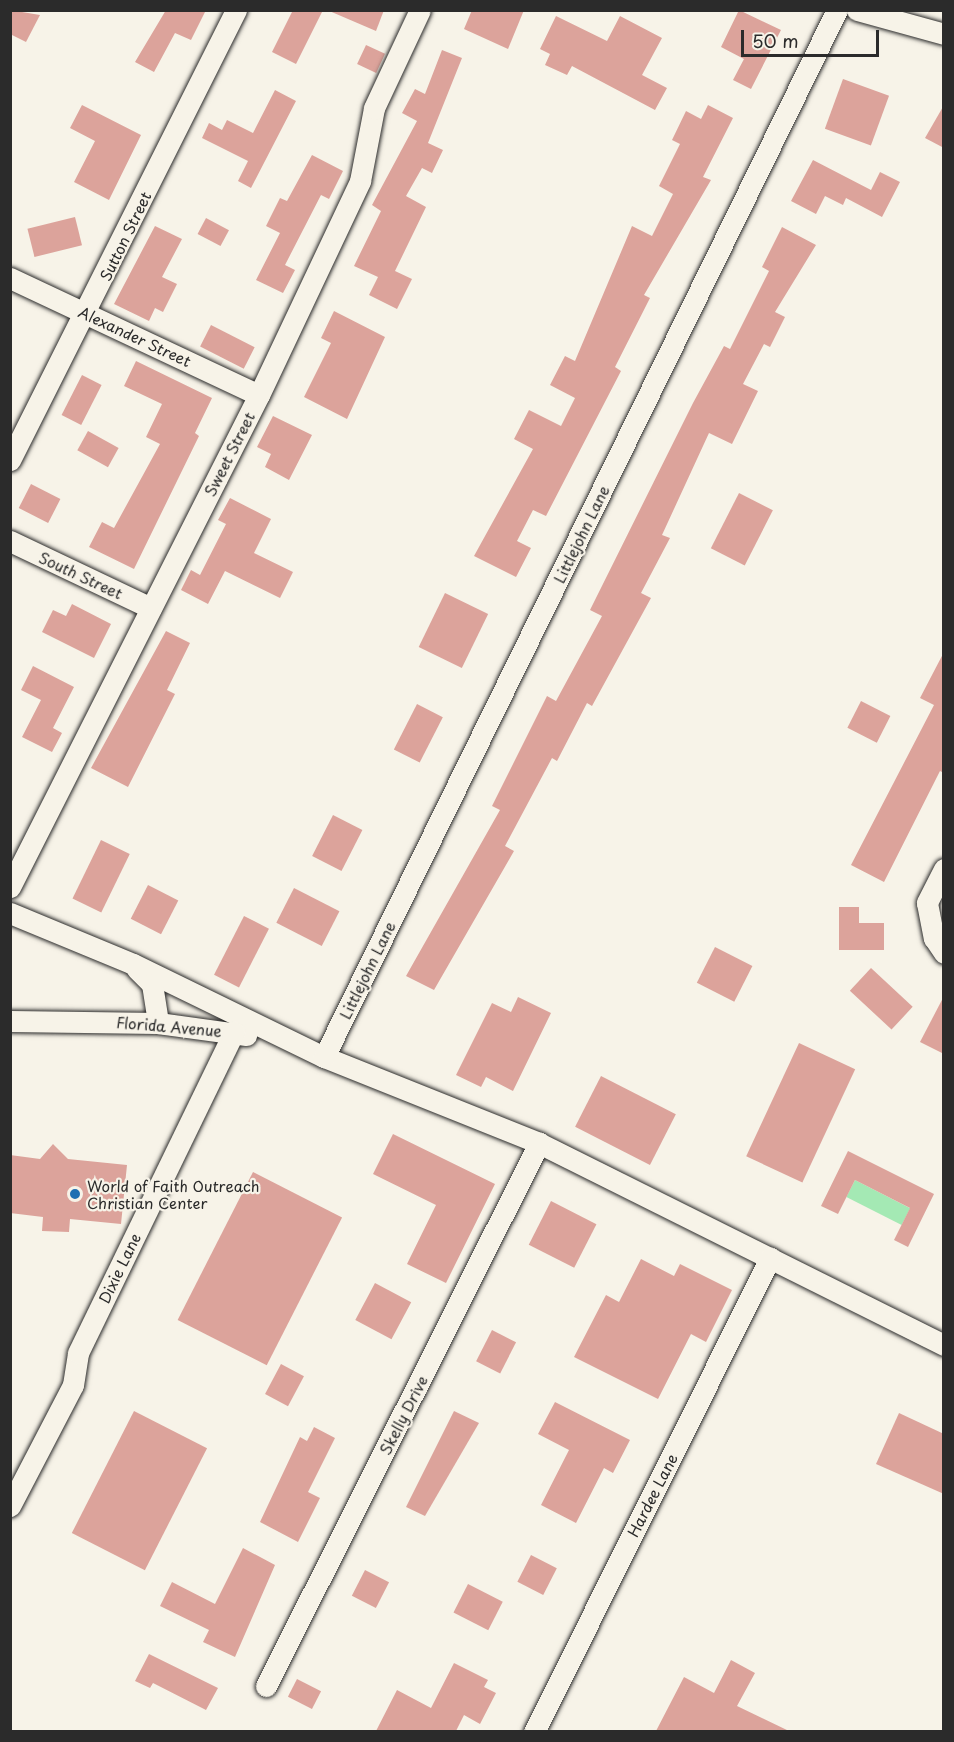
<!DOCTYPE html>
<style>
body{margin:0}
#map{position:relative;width:954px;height:1742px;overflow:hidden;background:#f7f3e8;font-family:"Playpen Sans",sans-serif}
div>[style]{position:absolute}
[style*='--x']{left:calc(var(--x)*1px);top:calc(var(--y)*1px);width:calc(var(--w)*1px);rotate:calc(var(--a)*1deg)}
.green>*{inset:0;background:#a4e9b4;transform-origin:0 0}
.building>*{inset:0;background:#dca39b;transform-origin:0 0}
.roads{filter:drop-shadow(0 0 2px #2b2b2b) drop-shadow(0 0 2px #2b2b2b)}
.minor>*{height:21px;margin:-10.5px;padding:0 10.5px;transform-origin:10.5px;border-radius:10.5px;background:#f7f3e8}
.dots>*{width:16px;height:16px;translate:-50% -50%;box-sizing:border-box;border:3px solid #f7f3e8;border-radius:50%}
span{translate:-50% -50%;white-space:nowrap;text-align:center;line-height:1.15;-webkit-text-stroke:4.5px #f7f3e8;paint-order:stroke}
.street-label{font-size:15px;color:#2b2b2b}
.poi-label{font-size:15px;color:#2b2b2b}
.left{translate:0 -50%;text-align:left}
.frame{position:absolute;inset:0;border:12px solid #2b2b2b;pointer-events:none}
.scale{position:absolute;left:741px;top:30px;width:138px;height:27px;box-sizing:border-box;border:3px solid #2b2b2b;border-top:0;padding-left:8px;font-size:18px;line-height:21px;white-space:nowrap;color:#2b2b2b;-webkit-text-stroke:4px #f7f3e8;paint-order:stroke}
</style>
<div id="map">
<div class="green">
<div style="left:855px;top:1180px;width:62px;height:19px;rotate:27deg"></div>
</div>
<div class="building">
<div style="clip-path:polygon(10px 10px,40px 15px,26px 42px,10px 34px)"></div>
<div style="clip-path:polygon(166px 10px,206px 10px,191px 40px,175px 33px,154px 72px,135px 62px)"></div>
<div style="clip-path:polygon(293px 10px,323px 10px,296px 64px,272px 52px)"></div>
<div style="clip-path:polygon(327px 10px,384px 10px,376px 31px)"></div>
<div style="clip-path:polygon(472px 10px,524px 10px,508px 49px,464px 29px)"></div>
<div style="clip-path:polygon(739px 10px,781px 30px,751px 89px,733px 80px,744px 59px,721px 47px)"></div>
<div style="clip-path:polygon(556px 16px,607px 41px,620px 16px,662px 38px,642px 75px,667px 88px,655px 110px,572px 66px,567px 75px,545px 65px,550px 54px,540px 49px)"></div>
<div style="left:366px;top:45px;width:21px;height:21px;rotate:25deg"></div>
<div style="clip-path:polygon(442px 50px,462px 58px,428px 143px,443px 150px,432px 173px,422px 168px,406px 196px,426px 207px,395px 271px,412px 279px,397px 309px,369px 295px,378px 277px,354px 266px,381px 211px,372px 205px,417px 121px,402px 113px,415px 89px,425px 94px)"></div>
<div style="left:843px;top:79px;width:49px;height:53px;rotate:20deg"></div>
<div style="clip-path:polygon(275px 90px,296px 101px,251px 188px,238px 181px,248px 161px,202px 138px,209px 123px,222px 130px,227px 120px,253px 133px)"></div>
<div style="clip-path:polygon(82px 105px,141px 135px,109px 200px,74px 182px,95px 141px,70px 128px)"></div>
<div style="clip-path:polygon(708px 105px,733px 118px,703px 177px,711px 180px,644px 295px,650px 298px,615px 367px,621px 371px,546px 516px,533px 510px,517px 541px,531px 548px,516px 577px,474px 556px,533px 449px,514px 439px,529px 410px,561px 426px,575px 398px,550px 385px,565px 356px,575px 361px,632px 226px,652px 236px,673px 194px,659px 186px,680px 144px,672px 140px,686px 111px,701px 119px)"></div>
<div style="clip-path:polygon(944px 105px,944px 148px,925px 138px)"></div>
<div style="clip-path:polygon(312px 155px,343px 171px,329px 199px,321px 195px,285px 265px,295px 270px,283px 293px,256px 280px,280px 233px,266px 226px,280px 198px,287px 201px)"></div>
<div style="clip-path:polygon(813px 160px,871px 190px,880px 172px,900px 182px,882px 217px,846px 198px,843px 205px,825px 196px,816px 214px,791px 201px)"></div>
<div style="left:75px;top:217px;width:29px;height:49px;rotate:76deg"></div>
<div style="left:206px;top:218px;width:26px;height:18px;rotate:28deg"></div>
<div style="clip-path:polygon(155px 226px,182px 239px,162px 277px,177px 284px,163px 312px,155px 308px,149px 321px,114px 304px)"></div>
<div style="clip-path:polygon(782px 227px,816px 245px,775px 312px,785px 317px,770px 347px,764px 344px,743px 384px,758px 391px,732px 444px,709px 433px,662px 535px,670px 538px,641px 593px,651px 598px,592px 706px,587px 703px,557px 761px,552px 758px,505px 846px,514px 851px,434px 990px,406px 976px,500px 810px,492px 806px,547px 696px,556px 701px,602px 616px,590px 610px,693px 403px,724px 346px,730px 349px,769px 271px,762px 267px)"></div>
<div style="clip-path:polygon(334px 311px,385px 337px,347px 419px,304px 397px,331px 343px,321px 338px)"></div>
<div style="left:211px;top:325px;width:49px;height:24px;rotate:27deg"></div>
<div style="clip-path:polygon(136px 361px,212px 398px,195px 433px,199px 436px,134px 569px,89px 547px,102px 522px,114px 528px,160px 444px,146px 437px,162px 404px,124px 386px)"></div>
<div style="left:82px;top:375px;width:22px;height:45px;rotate:27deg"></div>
<div style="clip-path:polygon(273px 416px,312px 435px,289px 480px,265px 467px,271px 454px,257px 447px)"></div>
<div style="left:88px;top:431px;width:35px;height:22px;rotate:29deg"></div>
<div style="left:31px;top:484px;width:33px;height:27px;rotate:27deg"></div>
<div style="left:739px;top:493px;width:38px;height:62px;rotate:27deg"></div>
<div style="clip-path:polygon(230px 498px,271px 519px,254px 553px,293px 572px,280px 598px,225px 571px,208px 604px,181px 590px,191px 570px,200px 575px,226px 524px,218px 520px)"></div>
<div style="left:445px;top:593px;width:48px;height:60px;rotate:26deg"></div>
<div style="clip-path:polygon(72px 604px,111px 624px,94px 658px,42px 632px,53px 610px,66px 616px)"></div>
<div style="clip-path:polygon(166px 631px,190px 643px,167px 690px,175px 694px,128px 787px,91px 768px)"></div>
<div style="clip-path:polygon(944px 652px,944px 773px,940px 771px,884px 882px,851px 865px,934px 705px,920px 698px)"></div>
<div style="clip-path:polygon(33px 666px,74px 687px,53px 728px,62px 733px,52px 752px,22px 737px,41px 700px,21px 690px)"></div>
<div style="left:861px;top:701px;width:33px;height:30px;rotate:27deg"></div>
<div style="left:417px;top:704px;width:29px;height:51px;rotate:27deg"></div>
<div style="left:333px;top:815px;width:33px;height:46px;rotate:27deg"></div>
<div style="left:101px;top:840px;width:32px;height:65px;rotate:26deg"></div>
<div style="left:148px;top:885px;width:34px;height:38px;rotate:27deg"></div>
<div style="left:294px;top:888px;width:51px;height:39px;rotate:27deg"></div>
<div style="clip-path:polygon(839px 907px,859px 907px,859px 923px,884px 923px,884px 950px,839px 950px)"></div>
<div style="left:244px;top:916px;width:28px;height:66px;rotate:27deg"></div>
<div style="left:715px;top:947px;width:42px;height:40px;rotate:27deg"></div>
<div style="left:871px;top:968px;width:57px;height:31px;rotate:43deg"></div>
<div style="clip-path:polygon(944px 996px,944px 1054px,920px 1042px)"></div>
<div style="clip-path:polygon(518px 997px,551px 1013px,513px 1091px,486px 1077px,481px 1087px,456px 1075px,492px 1003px,511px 1012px)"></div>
<div style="left:799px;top:1043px;width:62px;height:125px;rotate:25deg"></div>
<div style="left:601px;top:1076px;width:84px;height:57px;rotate:27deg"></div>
<div style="clip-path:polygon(393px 1134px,495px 1184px,446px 1283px,407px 1264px,436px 1205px,373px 1174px)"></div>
<div style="clip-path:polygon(53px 1144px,68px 1159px,127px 1165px,121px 1224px,70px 1219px,69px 1232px,42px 1231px,43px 1217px,10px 1213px,10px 1155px,40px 1159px)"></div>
<div style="clip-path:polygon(848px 1151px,934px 1194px,908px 1247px,894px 1240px,910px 1208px,855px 1180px,838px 1214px,821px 1206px)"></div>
<div style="left:253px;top:1172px;width:100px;height:166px;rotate:27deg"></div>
<div style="left:551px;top:1201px;width:51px;height:49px;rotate:27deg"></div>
<div style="clip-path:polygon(641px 1259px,674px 1276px,680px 1264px,732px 1290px,706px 1342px,691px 1334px,658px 1399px,574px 1357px,606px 1295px,619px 1302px)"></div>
<div style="left:375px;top:1283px;width:41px;height:42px;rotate:28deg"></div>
<div style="left:492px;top:1330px;width:27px;height:35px;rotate:27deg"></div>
<div style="left:281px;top:1364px;width:26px;height:34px;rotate:28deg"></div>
<div style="clip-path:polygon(555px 1402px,630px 1440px,613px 1473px,604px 1468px,576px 1523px,541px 1505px,569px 1450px,538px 1434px)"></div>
<div style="left:134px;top:1411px;width:82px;height:137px;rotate:27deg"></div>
<div style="clip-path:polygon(454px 1411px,479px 1423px,425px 1516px,406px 1507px)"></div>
<div style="clip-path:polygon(899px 1413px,944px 1434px,944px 1494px,876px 1464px)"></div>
<div style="clip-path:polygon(314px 1427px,335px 1438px,308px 1492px,320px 1498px,298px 1542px,260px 1522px,300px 1437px,307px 1441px)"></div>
<div style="clip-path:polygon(243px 1548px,275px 1565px,235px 1657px,203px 1642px,209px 1630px,160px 1606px,172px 1582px,215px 1604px)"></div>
<div style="left:531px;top:1555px;width:29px;height:30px;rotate:27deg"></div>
<div style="left:365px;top:1570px;width:27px;height:29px;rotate:27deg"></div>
<div style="left:468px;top:1584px;width:39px;height:32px;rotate:27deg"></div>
<div style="clip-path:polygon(149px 1654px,218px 1688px,206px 1710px,153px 1683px,150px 1688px,135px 1681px)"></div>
<div style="clip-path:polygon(731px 1660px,755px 1673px,737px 1706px,789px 1731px,656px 1731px,684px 1677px,714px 1693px)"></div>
<div style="clip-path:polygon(454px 1663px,488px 1680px,484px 1687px,496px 1693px,480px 1724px,464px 1715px,456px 1731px,376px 1731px,397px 1690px,431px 1708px)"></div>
<div style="left:297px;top:1679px;width:27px;height:20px;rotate:27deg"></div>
</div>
<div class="roads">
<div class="minor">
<div style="--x:857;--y:10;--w:90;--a:15.4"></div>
<div style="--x:10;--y:278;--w:275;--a:25.2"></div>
<div style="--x:10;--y:460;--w:504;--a:-63.33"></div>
<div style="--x:10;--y:541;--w:156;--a:25.4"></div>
<div style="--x:944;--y:869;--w:38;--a:117"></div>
<div style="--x:927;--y:903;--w:36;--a:79"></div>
<div style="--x:934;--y:938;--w:18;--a:56"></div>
<div style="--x:10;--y:887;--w:551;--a:-63.16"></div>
<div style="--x:259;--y:395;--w:237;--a:-64.7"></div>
<div style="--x:360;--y:181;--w:74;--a:-79.1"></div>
<div style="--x:374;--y:108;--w:108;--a:-64.9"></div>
<div style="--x:10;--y:913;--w:133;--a:22.5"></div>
<div style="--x:133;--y:964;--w:212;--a:26"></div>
<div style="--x:324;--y:1057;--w:232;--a:21.8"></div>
<div style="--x:539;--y:1143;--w:453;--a:26.5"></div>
<div style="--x:137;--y:969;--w:21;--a:45"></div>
<div style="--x:152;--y:984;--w:39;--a:81"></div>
<div style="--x:10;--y:1021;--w:148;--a:0.8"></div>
<div style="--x:158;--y:1023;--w:89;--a:7.8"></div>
<div style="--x:324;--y:1057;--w:1166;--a:-63.9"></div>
<div style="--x:10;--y:1506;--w:136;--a:-62.5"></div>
<div style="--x:73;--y:1385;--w:32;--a:-81"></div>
<div style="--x:78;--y:1353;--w:357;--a:-64.1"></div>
<div style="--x:266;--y:1686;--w:608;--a:-63.31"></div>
<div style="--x:534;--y:1732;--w:530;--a:-63.53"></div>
</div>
</div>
<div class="dots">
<div style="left:75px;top:1194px;background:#1f6fb2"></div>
</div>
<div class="street-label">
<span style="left:125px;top:236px;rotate:-64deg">Sutton Street</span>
<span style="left:135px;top:336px;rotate:25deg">Alexander Street</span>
<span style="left:229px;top:454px;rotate:-63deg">Sweet Street</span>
<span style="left:581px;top:534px;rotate:-64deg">Littlejohn Lane</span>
<span style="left:81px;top:575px;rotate:25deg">South Street</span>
<span style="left:367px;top:970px;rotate:-64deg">Littlejohn Lane</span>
<span style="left:169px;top:1026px;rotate:5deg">Florida Avenue</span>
<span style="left:119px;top:1268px;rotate:-64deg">Dixie Lane</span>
<span style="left:403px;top:1415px;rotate:-63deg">Skelly Drive</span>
<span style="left:652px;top:1495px;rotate:-63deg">Hardee Lane</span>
</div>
<div class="poi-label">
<span class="left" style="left:87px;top:1194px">World of Faith Outreach<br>Christian Center</span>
</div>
<div class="frame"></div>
<div class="scale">50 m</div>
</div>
